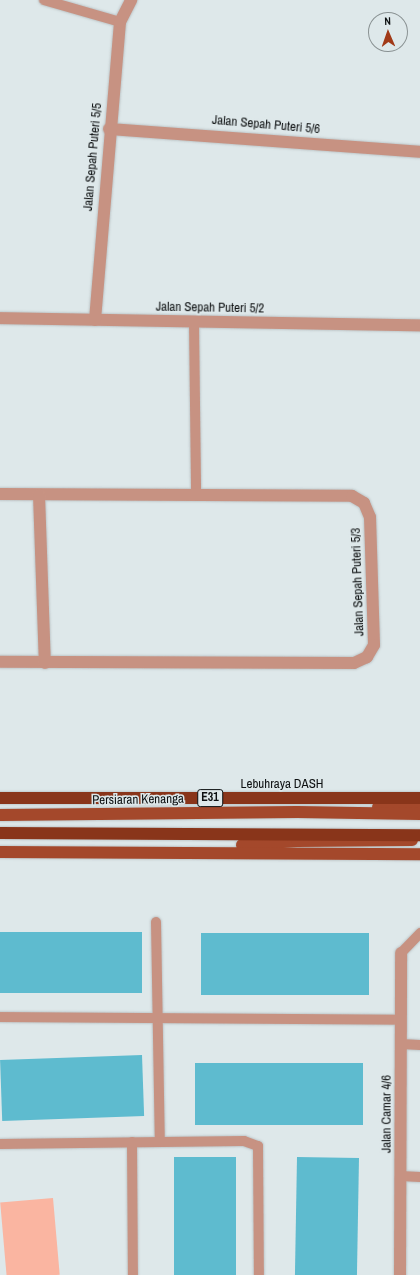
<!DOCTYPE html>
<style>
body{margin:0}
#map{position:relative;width:420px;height:1275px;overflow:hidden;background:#dee8ea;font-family:"Archivo Narrow",sans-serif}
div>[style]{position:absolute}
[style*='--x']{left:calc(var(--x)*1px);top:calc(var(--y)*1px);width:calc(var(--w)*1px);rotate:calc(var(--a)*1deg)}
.green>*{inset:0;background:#fab5a1;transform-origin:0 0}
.building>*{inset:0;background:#5ebbcf;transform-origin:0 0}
.roads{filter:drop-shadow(0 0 1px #bdc5c7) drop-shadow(0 0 1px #bdc5c7)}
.lane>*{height:10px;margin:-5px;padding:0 5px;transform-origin:5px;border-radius:5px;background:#c79282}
.street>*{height:12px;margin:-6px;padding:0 6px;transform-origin:6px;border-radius:6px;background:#c79282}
.primary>*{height:12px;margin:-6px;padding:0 6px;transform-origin:6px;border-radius:6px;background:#a4482b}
.highway>*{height:12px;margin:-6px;padding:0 6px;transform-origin:6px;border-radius:6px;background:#89351a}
span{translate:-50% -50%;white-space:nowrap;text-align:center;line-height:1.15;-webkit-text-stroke:3px #dee8ea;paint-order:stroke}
.shield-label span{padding:1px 3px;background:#dee8ea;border:1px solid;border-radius:3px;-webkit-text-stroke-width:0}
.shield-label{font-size:12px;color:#0d1011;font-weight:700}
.street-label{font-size:13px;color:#0d1011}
.north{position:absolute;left:368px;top:12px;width:40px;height:40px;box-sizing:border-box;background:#dee8ea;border:1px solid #8a9293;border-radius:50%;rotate:358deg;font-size:11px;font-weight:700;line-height:16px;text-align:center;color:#0d1011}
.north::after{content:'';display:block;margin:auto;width:14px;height:18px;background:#a13a18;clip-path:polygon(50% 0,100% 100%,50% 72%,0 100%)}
</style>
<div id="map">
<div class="green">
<div style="left:53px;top:1198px;width:77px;height:53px;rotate:85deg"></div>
</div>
<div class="building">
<div style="left:142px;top:932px;width:61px;height:142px;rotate:90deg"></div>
<div style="left:201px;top:933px;width:168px;height:62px"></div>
<div style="left:142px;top:1055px;width:61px;height:142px;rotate:88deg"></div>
<div style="left:195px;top:1063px;width:168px;height:62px"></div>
<div style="left:174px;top:1157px;width:62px;height:118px"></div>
<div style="left:297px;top:1157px;width:62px;height:118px;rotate:1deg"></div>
</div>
<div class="roads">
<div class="lane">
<div style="--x:44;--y:0;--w:79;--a:16.1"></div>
<div style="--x:194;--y:322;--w:173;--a:89.3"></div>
<div style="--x:156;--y:922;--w:220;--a:89"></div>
<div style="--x:401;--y:953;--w:28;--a:-46"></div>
<div style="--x:0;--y:1017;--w:401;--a:0.4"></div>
<div style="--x:401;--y:1044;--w:19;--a:3"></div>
<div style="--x:132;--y:1142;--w:133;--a:89.6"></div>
<div style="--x:0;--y:1144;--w:244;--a:-0.7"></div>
<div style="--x:244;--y:1141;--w:15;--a:20"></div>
<div style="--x:258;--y:1146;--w:129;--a:89.6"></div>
<div style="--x:400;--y:1176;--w:20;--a:3"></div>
</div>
<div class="street">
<div style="--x:109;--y:129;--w:312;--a:4.2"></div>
<div style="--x:0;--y:318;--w:420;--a:1"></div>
<div style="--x:95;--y:320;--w:299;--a:-85.2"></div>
<div style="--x:120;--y:22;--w:25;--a:-63"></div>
<div style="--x:0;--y:494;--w:352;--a:0.3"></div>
<div style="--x:352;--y:496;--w:14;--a:30"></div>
<div style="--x:364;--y:503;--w:15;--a:67"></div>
<div style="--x:370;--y:517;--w:128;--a:88.2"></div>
<div style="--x:374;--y:645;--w:14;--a:120"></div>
<div style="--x:367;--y:657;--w:14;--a:155"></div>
<div style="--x:354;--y:663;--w:354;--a:-179.8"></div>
<div style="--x:39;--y:495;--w:168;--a:88"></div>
<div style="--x:400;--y:1275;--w:322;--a:-89.8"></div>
</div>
<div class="primary">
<div style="--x:378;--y:807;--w:42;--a:-5.4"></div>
<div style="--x:0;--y:815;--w:297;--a:-0.6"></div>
<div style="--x:297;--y:812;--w:123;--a:0.9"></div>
<div style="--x:242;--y:845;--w:55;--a:-4.2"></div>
<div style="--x:297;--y:841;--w:115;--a:-0.5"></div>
<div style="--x:0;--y:852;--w:420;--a:0.3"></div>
</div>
<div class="highway">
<div style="--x:0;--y:798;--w:420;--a:0"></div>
<div style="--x:0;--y:833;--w:420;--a:0.3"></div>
</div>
</div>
<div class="shield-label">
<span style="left:210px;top:798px">E31</span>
</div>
<div class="street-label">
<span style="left:266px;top:125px;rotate:5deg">Jalan Sepah Puteri 5/6</span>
<span style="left:93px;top:157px;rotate:-85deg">Jalan Sepah Puteri 5/5</span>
<span style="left:210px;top:308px;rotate:1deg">Jalan Sepah Puteri 5/2</span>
<span style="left:358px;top:582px;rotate:-92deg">Jalan Sepah Puteri 5/3</span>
<span style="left:282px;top:784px">Lebuhraya DASH</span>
<span style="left:138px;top:800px;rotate:-1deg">Persiaran Kenanga</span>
<span style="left:387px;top:1114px;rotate:-90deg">Jalan Camar 4/6</span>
</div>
<div class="north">N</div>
</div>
